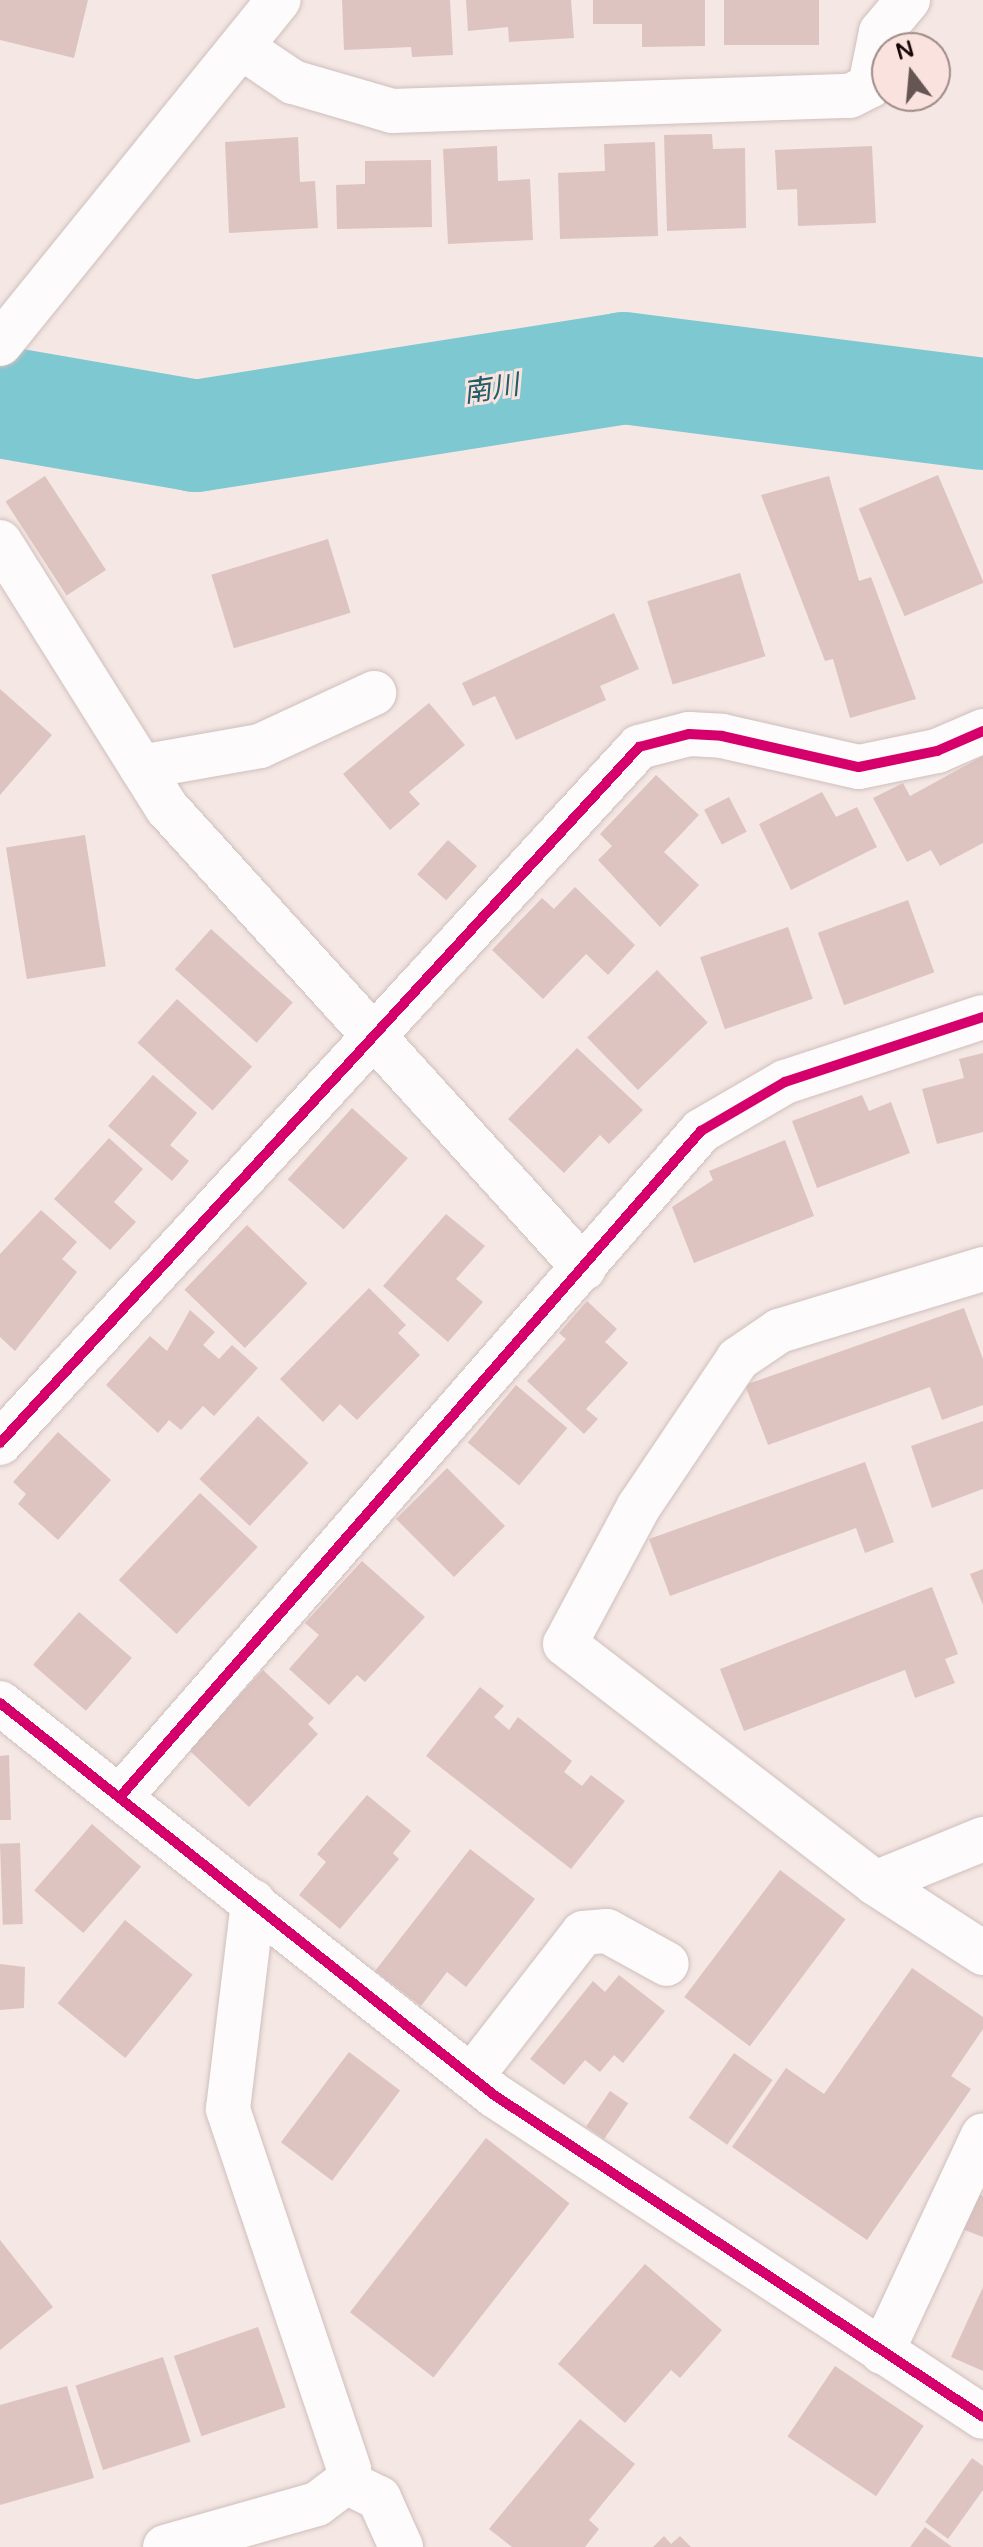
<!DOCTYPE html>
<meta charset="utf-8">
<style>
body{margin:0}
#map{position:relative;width:983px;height:2547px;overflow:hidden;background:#f4e7e4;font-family:"Varela Round","Noto Sans JP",sans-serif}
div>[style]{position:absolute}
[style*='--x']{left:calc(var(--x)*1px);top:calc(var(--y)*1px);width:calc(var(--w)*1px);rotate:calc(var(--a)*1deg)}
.river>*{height:112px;margin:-56px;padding:0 56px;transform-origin:56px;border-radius:56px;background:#7ec8d2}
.building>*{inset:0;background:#ddc4c0;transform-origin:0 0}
.roads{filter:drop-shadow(0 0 2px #d0bfbc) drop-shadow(0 0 2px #d0bfbc)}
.minor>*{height:44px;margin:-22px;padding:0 22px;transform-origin:22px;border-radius:22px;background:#fdfbfb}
.cycleway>*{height:10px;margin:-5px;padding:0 5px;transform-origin:5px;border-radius:5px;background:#d6006c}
span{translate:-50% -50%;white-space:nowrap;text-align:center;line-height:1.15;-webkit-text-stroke:6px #fae2de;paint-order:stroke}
.water-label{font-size:28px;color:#225e68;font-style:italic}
.north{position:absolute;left:871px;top:32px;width:80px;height:80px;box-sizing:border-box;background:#fae2de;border:2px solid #a08a87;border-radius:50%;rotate:344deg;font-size:22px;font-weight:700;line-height:32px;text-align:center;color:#190705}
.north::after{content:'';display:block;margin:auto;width:28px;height:36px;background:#665553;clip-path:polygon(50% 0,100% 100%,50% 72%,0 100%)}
</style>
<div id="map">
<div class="river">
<div style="--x:0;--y:402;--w:199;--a:9.8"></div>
<div style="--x:196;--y:436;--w:433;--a:-9"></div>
<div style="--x:624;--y:368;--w:362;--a:7.3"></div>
</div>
<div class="building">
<div style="clip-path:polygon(0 0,88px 0,74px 58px,0 40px)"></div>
<div style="clip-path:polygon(342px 0,450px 0,453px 55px,412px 57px,411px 47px,344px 50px)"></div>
<div style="clip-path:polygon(466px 0,571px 0,574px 38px,509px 42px,508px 27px,468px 31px)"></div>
<div style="clip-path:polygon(593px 0,705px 0,705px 46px,642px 47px,642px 24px,593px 24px)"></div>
<div style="left:724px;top:0;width:95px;height:45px"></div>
<div style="clip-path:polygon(712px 134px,713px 149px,745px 148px,746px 228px,667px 231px,664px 135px)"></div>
<div style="clip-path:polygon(298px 137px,300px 182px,315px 181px,318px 228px,229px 233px,225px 142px)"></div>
<div style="clip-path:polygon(655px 142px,658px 236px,560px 239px,558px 173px,605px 171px,604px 144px)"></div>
<div style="clip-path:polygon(497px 146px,498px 181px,530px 179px,533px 240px,448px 244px,443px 149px)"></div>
<div style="clip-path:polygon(872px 146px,876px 223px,798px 226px,797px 189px,777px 190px,775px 150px)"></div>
<div style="clip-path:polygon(431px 160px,432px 227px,337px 229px,336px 185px,365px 184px,365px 161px)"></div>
<div style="left:938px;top:475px;width:117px;height:86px;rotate:67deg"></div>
<div style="left:45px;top:476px;width:112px;height:47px;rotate:57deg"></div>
<div style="clip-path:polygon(829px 476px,859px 581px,871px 577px,916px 699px,850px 718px,833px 659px,825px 661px,761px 495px)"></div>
<div style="left:328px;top:539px;width:77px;height:122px;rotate:73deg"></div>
<div style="left:740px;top:573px;width:87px;height:97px;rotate:73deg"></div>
<div style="clip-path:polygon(614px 613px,639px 669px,600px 686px,606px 700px,516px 740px,495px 696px,473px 706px,462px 683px)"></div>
<div style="clip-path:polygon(0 689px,52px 735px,0 795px)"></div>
<div style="clip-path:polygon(429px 703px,465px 745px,409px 792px,420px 804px,390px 830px,343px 774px)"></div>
<div style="clip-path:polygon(983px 756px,983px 843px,940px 866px,931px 850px,907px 862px,873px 798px,903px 783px,910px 796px)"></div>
<div style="clip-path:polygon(656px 775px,699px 815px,664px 852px,699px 885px,660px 927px,598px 860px,612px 846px,600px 834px)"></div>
<div style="clip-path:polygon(822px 792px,836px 817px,857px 807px,877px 847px,791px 890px,759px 824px)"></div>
<div style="left:729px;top:797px;width:39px;height:28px;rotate:63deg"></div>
<div style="left:85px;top:835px;width:133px;height:80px;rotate:81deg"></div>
<div style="left:448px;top:840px;width:39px;height:46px;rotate:42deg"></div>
<div style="clip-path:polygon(575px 887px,635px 945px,608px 975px,586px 954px,543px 999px,492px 950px,542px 898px,554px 909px)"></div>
<div style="left:908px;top:900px;width:77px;height:96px;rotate:70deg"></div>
<div style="left:788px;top:927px;width:76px;height:93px;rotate:71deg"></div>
<div style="left:211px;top:929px;width:110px;height:54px;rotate:42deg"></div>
<div style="left:657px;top:970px;width:73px;height:97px;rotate:46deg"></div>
<div style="left:177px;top:999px;width:101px;height:59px;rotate:42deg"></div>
<div style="clip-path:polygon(577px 1048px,643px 1110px,609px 1144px,600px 1135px,564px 1173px,508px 1119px)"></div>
<div style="clip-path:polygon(983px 1053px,983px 1132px,937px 1144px,922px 1089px,964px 1078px,959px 1059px)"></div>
<div style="clip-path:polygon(153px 1075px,197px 1113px,170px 1145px,189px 1161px,172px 1181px,108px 1126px)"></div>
<div style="clip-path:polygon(862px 1095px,869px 1111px,891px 1102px,910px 1153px,817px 1188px,792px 1121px)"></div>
<div style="left:352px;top:1108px;width:75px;height:96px;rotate:42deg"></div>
<div style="clip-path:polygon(109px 1138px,143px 1169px,114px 1202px,136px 1222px,110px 1250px,54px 1199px)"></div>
<div style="clip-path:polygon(785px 1140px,814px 1216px,694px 1263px,672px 1207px,713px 1180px,709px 1171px)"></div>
<div style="clip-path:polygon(41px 1210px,77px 1242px,62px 1259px,77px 1272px,15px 1351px,0 1337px,0 1254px)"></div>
<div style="clip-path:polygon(446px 1214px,485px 1246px,456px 1279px,483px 1302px,448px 1342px,383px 1286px)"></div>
<div style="left:247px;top:1225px;width:84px;height:90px;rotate:44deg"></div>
<div style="clip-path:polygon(369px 1288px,406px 1325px,398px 1333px,420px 1355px,357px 1420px,340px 1404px,323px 1422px,280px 1379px)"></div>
<div style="clip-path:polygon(587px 1301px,617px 1329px,605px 1342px,628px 1363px,586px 1409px,598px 1419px,584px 1434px,527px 1381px,566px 1339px,559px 1333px)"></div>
<div style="clip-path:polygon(964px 1308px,983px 1359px,983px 1405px,942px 1420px,930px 1387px,768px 1445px,745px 1385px)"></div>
<div style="clip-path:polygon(190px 1310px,215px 1332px,203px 1345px,219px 1359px,232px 1345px,258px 1368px,214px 1416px,203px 1406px,181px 1430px,169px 1420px,158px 1433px,106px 1385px,150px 1336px,167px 1351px)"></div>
<div style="left:516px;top:1385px;width:67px;height:75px;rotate:40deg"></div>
<div style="left:258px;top:1416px;width:69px;height:86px;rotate:43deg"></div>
<div style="clip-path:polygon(983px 1421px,983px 1489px,932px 1508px,911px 1446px)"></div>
<div style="clip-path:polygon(58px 1432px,111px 1480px,58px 1540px,18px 1504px,26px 1494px,13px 1482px)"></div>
<div style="clip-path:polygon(865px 1462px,894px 1542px,865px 1553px,856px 1528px,670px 1596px,649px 1539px)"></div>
<div style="left:447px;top:1468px;width:82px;height:72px;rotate:45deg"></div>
<div style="left:200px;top:1493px;width:79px;height:119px;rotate:43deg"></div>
<div style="clip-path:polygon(362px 1561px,425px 1617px,365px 1682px,357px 1675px,329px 1705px,289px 1669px,319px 1635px,305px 1623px)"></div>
<div style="clip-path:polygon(983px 1569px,983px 1605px,970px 1574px)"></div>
<div style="clip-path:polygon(932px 1587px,958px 1654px,945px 1659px,955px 1683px,915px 1698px,905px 1670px,744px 1731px,720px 1669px)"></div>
<div style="left:79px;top:1612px;width:70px;height:70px;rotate:41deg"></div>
<div style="clip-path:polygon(263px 1670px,314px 1718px,308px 1724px,318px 1734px,249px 1807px,189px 1750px)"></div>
<div style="clip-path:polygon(480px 1687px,504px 1706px,494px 1717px,509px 1730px,518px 1717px,572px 1761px,564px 1772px,582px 1786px,591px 1775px,625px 1801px,571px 1869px,426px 1756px)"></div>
<div style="clip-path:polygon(9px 1755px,11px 1820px,0 1820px,0 1756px)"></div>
<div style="clip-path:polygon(367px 1795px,411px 1831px,393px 1853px,399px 1859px,340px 1929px,299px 1895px,326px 1862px,317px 1854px)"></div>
<div style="left:92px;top:1824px;width:65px;height:88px;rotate:41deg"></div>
<div style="left:20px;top:1843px;width:81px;height:20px;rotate:88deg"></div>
<div style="clip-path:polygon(470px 1849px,535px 1899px,466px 1987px,447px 1972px,421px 2006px,375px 1971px)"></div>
<div style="left:780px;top:1870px;width:82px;height:159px;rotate:37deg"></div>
<div style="left:125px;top:1920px;width:87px;height:107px;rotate:39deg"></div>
<div style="clip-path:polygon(0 1964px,25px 1967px,24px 2008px,0 2010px)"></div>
<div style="clip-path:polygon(912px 1968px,983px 2017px,983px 2029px,951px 2076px,971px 2089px,867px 2240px,732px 2147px,786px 2068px,824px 2094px)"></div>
<div style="clip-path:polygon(619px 1975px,665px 2011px,623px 2063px,614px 2055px,600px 2072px,585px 2060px,564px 2085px,530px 2059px,593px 1981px,605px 1992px)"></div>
<div style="left:349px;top:2052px;width:64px;height:113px;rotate:37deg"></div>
<div style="left:734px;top:2053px;width:47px;height:79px;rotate:35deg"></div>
<div style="left:610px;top:2091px;width:22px;height:43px;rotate:34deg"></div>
<div style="left:486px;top:2138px;width:106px;height:221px;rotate:38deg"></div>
<div style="clip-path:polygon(975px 2193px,983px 2196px,983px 2237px,962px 2229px)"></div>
<div style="clip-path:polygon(0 2240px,53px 2307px,0 2350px)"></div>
<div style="clip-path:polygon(645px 2264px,722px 2330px,680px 2378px,671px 2370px,625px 2423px,558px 2364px)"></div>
<div style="clip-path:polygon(983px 2287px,983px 2371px,951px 2357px)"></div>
<div style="left:258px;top:2327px;width:85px;height:89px;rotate:71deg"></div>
<div style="left:163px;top:2357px;width:89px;height:92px;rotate:72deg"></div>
<div style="left:835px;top:2366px;width:107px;height:85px;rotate:34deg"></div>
<div style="clip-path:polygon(67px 2386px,94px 2478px,0 2505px,0 2405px)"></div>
<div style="clip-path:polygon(580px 2419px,635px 2464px,589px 2520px,599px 2529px,585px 2547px,512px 2547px,489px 2529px)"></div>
<div style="clip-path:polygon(972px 2458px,983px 2466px,983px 2490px,948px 2539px,925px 2522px)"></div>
<div style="clip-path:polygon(925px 2527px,952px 2547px,910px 2547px)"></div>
<div style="clip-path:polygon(664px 2536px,671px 2544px,680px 2536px,691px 2547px,653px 2547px)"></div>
</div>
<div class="roads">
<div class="minor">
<div style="--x:241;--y:47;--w:63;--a:33.9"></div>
<div style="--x:293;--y:82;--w:103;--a:16.3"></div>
<div style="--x:392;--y:111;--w:458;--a:-1.9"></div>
<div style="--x:850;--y:96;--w:22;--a:-27"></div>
<div style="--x:870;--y:86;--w:55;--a:-78.5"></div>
<div style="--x:881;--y:32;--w:42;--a:-49.8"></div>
<div style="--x:0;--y:344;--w:443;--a:-51"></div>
<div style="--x:0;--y:542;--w:314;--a:57.9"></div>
<div style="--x:167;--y:808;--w:621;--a:47.81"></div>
<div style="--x:141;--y:767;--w:121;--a:-10"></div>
<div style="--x:260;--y:746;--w:126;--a:-24.9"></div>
<div style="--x:983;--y:1269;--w:213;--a:163.1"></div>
<div style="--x:779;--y:1331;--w:50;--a:145.7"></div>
<div style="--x:738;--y:1359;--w:179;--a:123.9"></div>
<div style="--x:638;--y:1508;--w:154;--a:118.2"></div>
<div style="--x:565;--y:1644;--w:391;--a:37.6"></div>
<div style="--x:875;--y:1883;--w:117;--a:-22.2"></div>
<div style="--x:0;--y:1443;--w:945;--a:-47.44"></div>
<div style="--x:639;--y:747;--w:52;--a:-14.6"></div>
<div style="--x:689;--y:734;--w:33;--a:3"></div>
<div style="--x:722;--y:736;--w:140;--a:12.8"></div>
<div style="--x:859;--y:767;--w:80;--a:-11.6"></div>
<div style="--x:937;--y:751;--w:50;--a:-23.5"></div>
<div style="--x:0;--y:1703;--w:631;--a:38.43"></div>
<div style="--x:494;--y:2095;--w:585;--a:33.36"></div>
<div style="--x:120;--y:1797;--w:884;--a:-48.9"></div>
<div style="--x:701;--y:1131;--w:97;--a:-30.3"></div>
<div style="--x:785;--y:1082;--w:208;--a:-18.2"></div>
<div style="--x:875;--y:1883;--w:129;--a:32.9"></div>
<div style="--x:471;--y:2077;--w:182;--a:-52.1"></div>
<div style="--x:583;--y:1933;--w:24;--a:-5"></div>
<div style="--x:607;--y:1931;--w:68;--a:28.8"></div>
<div style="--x:882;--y:2352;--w:239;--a:-65"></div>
<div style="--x:346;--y:2482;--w:37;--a:26"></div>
<div style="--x:379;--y:2498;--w:54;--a:65.8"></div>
<div style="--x:165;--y:2547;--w:158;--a:-15.8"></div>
<div style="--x:317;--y:2504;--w:36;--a:-37"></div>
<div style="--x:346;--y:2482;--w:13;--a:-77"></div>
<div style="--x:349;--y:2469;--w:380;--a:-108.6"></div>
<div style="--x:228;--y:2109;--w:209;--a:-83.1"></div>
</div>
</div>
<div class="cycleway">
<div style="--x:0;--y:1443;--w:945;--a:-47.44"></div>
<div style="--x:639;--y:747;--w:52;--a:-14.6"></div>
<div style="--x:689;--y:734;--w:33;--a:3"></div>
<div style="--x:722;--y:736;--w:140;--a:12.8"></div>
<div style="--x:859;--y:767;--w:80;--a:-11.6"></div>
<div style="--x:937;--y:751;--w:50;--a:-23.5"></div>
<div style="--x:0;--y:1703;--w:631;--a:38.43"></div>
<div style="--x:494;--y:2095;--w:585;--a:33.36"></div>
<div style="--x:120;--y:1797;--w:884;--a:-48.9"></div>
<div style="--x:701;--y:1131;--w:97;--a:-30.3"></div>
<div style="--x:785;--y:1082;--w:208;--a:-18.2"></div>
</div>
<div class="water-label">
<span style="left:491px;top:389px;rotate:-9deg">南川</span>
</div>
<div class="north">N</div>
</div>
